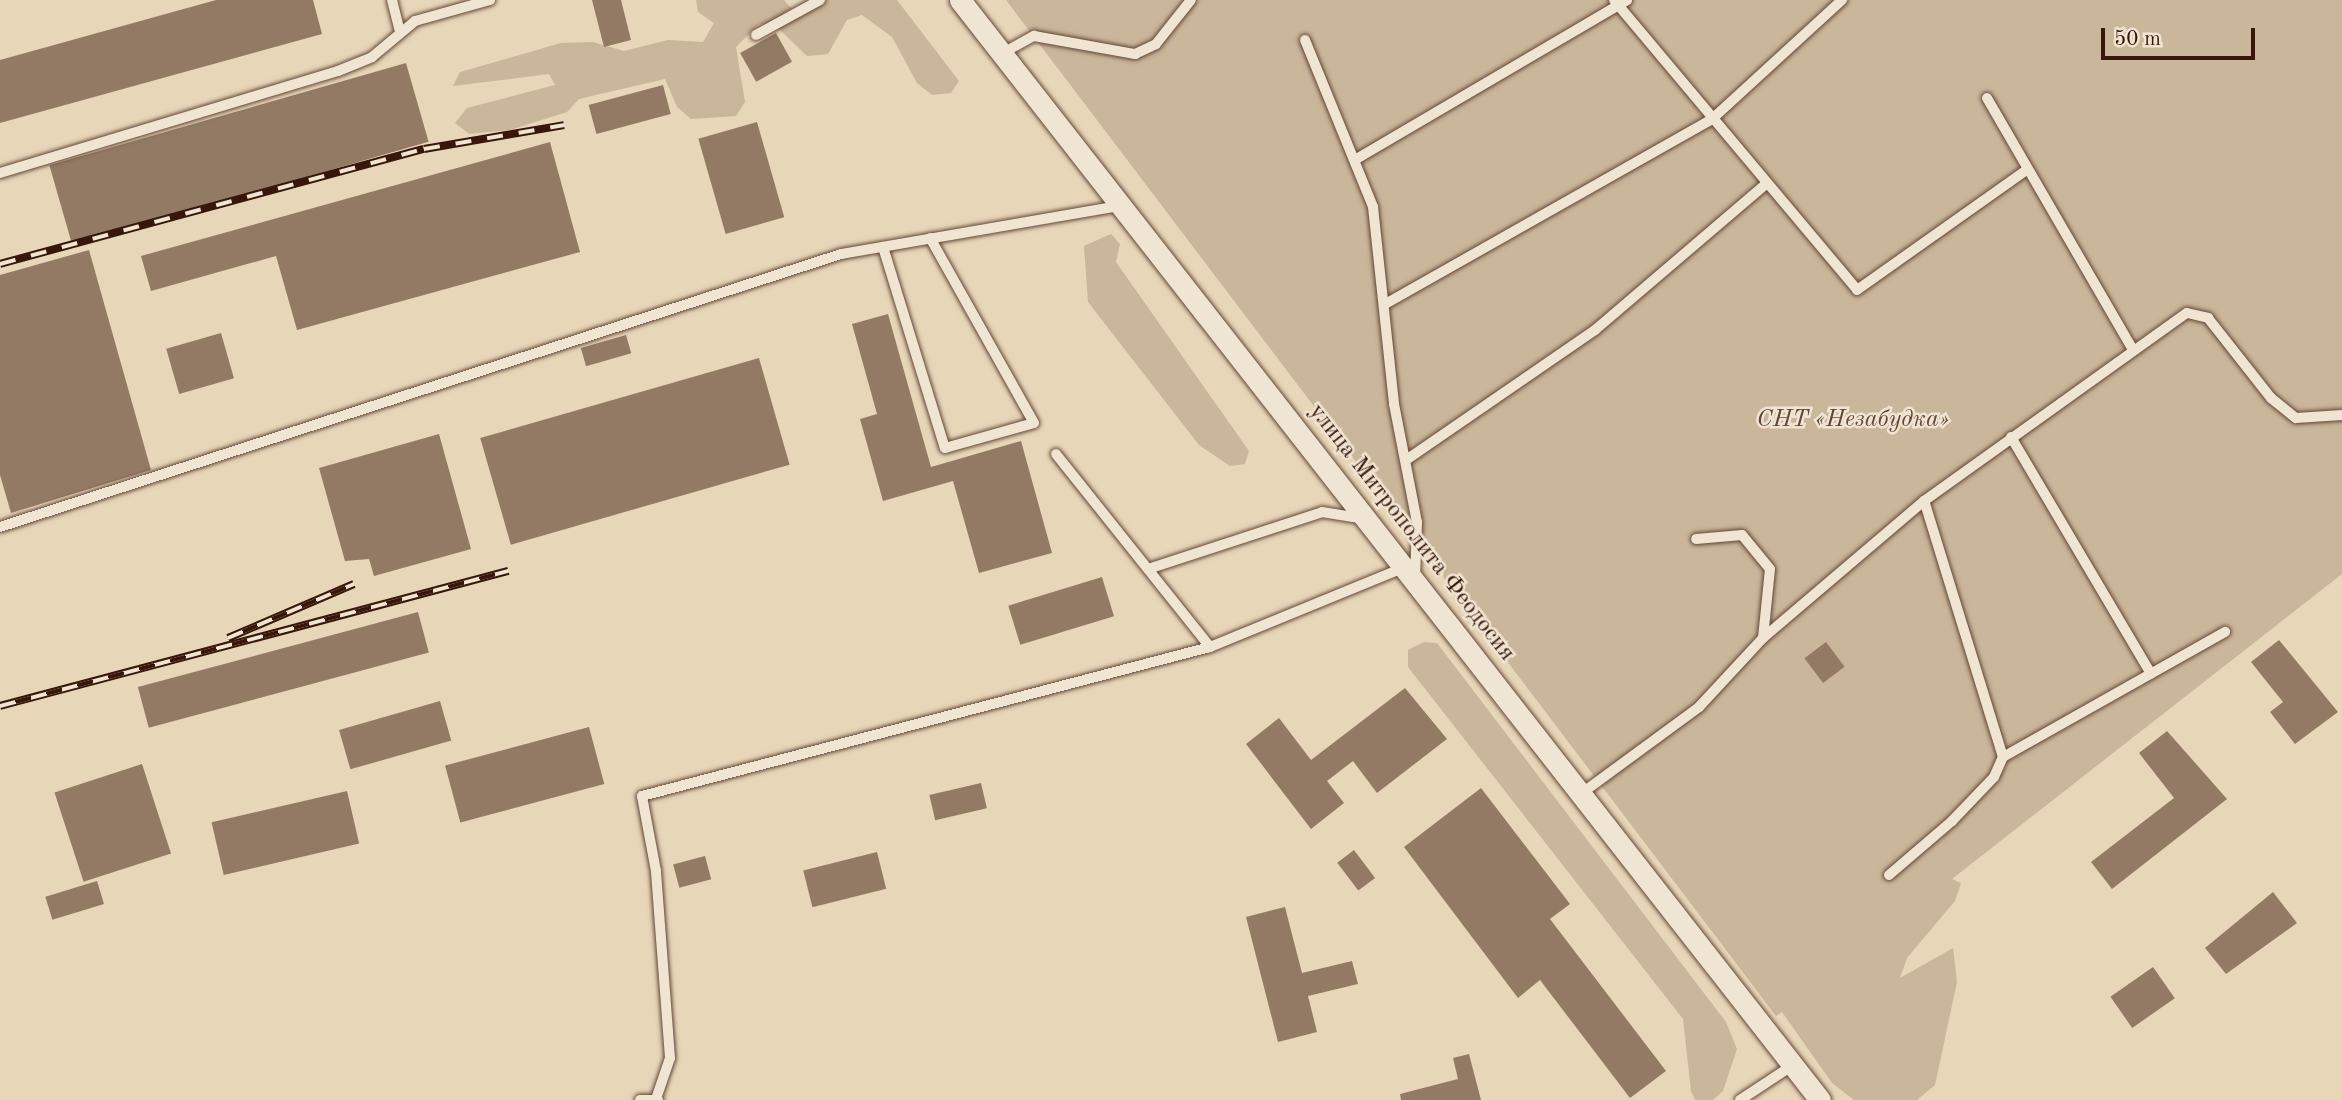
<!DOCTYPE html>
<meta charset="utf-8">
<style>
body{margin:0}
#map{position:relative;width:2342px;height:1100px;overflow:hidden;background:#e8d6b9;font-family:"Old Standard TT",serif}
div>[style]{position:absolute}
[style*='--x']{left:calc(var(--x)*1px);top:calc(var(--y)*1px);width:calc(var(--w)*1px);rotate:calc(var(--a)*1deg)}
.green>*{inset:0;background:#cab69b}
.building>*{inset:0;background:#937a65;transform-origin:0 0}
.roads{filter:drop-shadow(0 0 2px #634736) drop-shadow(0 0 2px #634736)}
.service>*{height:10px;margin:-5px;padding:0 5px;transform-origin:5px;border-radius:5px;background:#f0e4d2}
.minor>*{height:21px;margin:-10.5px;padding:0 10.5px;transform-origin:10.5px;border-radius:10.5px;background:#f0e4d2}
.rail>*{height:8px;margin-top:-4px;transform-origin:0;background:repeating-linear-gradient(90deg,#f0e4d2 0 16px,#37170a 0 32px);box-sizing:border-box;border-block:2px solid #37170a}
span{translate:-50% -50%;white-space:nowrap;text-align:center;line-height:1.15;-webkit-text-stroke:5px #f0e4d2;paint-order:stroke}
.park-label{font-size:24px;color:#634736;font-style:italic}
.street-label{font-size:24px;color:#37170a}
.scale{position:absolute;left:2101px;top:28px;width:154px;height:32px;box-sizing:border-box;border:4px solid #37170a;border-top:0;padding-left:9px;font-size:21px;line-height:24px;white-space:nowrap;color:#37170a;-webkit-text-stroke:5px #f0e4d2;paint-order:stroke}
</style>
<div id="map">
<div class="green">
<div style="clip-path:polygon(696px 0,784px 0,795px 13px,827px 0,897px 0,959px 81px,951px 93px,932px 95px,917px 83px,892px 37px,862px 15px,847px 20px,828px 54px,807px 56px,775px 25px,759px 24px,736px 47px,745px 102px,736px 116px,691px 119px,677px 107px,665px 79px,579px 99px,567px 112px,510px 130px,469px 134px,455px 123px,467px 108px,555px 85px,549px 74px,453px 86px,460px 72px,561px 43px,593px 42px,624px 51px,668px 40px,703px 42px,714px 23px,698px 12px)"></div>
<div style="clip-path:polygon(1006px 0,2342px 0,2342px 574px,1952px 879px,1961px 883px,1955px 901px,1907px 958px,1900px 978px,1953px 948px,1957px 982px,1935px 1085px,1917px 1100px,1854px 1100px,1832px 1083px,1782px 1012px,1776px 1016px)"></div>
<div style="clip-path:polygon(1111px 234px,1120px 244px,1116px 262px,1249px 451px,1245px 464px,1230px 466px,1199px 445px,1088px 302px,1084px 246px)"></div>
<div style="clip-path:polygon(1424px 642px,1437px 643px,1726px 1022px,1737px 1049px,1723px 1091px,1713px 1100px,1695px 1100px,1691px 1091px,1683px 1019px,1408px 667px,1408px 650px)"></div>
</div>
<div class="building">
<div style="clip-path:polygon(216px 0,313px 0,322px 34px,0 123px,0 60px)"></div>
<div style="clip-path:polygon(592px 0,621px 0,631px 40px,604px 47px)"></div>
<div style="left:776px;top:33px;width:33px;height:41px;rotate:61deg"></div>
<div style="left:406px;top:63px;width:82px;height:371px;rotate:74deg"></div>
<div style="left:663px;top:85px;width:30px;height:77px;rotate:75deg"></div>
<div style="left:757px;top:122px;width:99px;height:61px;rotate:74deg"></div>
<div style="clip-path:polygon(550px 142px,580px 252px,297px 330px,276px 256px,151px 291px,141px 256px)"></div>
<div style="clip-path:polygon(89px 250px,151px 470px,11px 513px,0 475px,0 275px)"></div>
<div style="clip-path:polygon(888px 314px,931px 467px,1021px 441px,1052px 553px,979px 573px,953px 481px,883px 501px,860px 419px,877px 414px,852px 324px)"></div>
<div style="left:221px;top:333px;width:47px;height:57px;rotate:74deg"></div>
<div style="left:626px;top:335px;width:19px;height:47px;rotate:74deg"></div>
<div style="left:759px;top:358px;width:111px;height:290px;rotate:74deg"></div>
<div style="clip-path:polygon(439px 434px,471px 549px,374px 576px,369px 559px,345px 561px,319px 468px)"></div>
<div style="left:1102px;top:577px;width:41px;height:98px;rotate:73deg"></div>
<div style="left:418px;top:612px;width:42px;height:290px;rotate:75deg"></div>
<div style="clip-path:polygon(2279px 640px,2338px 712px,2295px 744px,2270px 712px,2283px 702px,2251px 662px)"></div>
<div style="left:1826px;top:642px;width:31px;height:27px;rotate:53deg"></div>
<div style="clip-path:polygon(1405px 688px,1447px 739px,1377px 793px,1353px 761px,1327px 781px,1344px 803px,1311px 829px,1246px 744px,1279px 718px,1311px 760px)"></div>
<div style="left:440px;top:701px;width:41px;height:105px;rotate:74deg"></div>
<div style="left:589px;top:727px;width:59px;height:149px;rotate:75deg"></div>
<div style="clip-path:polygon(2167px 731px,2227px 799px,2112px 889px,2091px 862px,2174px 798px,2139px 753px)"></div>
<div style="left:142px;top:764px;width:94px;height:92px;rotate:72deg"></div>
<div style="left:981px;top:783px;width:26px;height:53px;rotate:77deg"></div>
<div style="clip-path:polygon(1481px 788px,1570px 904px,1550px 919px,1666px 1071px,1630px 1098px,1540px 980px,1518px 998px,1404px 847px)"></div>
<div style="left:347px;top:791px;width:54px;height:139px;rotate:77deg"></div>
<div style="left:1354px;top:850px;width:35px;height:21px;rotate:53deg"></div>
<div style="left:877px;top:852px;width:38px;height:76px;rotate:76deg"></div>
<div style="left:705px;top:856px;width:24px;height:33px;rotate:75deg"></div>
<div style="left:97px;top:881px;width:24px;height:54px;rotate:73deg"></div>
<div style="clip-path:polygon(2273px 892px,2297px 923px,2226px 974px,2205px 948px)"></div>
<div style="clip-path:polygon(1285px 907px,1302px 973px,1352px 961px,1358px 984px,1308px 996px,1317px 1032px,1278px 1042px,1246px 917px)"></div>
<div style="left:2153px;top:967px;width:38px;height:52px;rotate:55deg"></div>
<div style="clip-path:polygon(1469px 1054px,1481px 1100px,1401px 1100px,1400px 1094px,1458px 1079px,1453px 1058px)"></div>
</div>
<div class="roads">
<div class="service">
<div style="--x:392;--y:0;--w:32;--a:76"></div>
<div style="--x:1614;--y:0;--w:378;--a:50"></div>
<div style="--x:1857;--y:290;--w:209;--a:-35.3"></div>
<div style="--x:756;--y:35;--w:73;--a:-28.7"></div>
<div style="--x:1305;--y:40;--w:180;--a:67.8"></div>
<div style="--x:1373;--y:207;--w:198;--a:83.9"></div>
<div style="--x:1394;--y:404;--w:120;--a:79"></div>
<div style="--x:1417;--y:522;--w:57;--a:92"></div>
<div style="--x:1001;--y:54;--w:38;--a:-29"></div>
<div style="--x:1034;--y:36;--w:103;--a:10.1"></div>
<div style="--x:1135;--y:54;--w:23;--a:-25"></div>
<div style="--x:1156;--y:44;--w:56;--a:-51.5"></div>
<div style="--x:1987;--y:98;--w:289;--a:59.9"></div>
<div style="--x:1358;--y:158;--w:312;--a:-30.4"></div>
<div style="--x:0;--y:173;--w:353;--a:-16.8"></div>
<div style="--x:338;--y:71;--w:37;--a:-22"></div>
<div style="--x:372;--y:57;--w:56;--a:-39.9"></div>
<div style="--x:415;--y:21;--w:78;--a:-15.6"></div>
<div style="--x:883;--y:247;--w:210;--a:72.9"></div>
<div style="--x:945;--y:448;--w:92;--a:-15.7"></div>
<div style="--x:1034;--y:423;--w:212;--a:-119.3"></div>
<div style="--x:1387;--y:303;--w:372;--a:-29.5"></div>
<div style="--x:1711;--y:120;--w:178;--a:-42.5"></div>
<div style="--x:2011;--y:437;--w:275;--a:59.4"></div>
<div style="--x:1056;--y:454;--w:247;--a:51.4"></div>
<div style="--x:1406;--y:460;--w:229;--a:-34.5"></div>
<div style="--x:1595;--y:330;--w:225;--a:-40.5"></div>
<div style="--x:0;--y:527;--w:884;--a:-17.98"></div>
<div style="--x:841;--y:254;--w:283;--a:-9.8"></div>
<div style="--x:1148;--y:569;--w:183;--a:-18.1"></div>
<div style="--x:1322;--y:512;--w:44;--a:9.2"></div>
<div style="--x:1763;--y:638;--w:211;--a:-40.4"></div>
<div style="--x:2003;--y:757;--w:255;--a:-29.4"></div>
<div style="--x:1582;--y:793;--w:145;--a:-36.3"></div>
<div style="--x:1699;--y:707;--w:94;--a:-47.2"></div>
<div style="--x:1763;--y:638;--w:69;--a:-84.2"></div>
<div style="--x:1770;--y:569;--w:44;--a:-129.5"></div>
<div style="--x:1742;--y:535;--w:46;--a:175"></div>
<div style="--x:1889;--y:875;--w:83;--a:-40.6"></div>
<div style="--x:1952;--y:821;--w:61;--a:-46.3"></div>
<div style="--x:1994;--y:777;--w:22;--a:-66"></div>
<div style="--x:2003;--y:757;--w:268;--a:-107.1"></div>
<div style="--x:1924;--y:501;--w:323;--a:-35.6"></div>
<div style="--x:2187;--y:313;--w:22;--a:13"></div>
<div style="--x:2208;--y:318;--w:102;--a:51.8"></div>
<div style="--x:2271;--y:398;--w:32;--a:39"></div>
<div style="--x:2296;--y:418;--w:46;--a:-3.7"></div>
<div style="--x:657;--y:1096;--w:40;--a:-71.1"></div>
<div style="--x:670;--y:1058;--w:188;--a:-94.3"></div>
<div style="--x:656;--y:871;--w:76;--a:-100.6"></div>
<div style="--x:642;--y:796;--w:587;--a:-14.7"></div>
<div style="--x:1210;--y:647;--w:211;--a:-22.3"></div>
<div style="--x:640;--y:1100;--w:18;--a:0"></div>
<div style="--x:1740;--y:1100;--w:64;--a:-33.4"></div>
</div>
<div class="minor">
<div style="--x:960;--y:0;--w:1396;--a:51.98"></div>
</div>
</div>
<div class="rail">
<div style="--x:0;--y:264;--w:439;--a:-15.2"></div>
<div style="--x:424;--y:149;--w:142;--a:-9.7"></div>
<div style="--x:228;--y:638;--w:137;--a:-23.2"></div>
<div style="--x:0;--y:706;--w:526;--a:-14.88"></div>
</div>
<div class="park-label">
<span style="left:1853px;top:421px">СНТ «Незабудка»</span>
</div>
<div class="street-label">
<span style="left:1411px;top:533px;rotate:52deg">улица Митрополита Феодосия</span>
</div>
<div class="scale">50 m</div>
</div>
